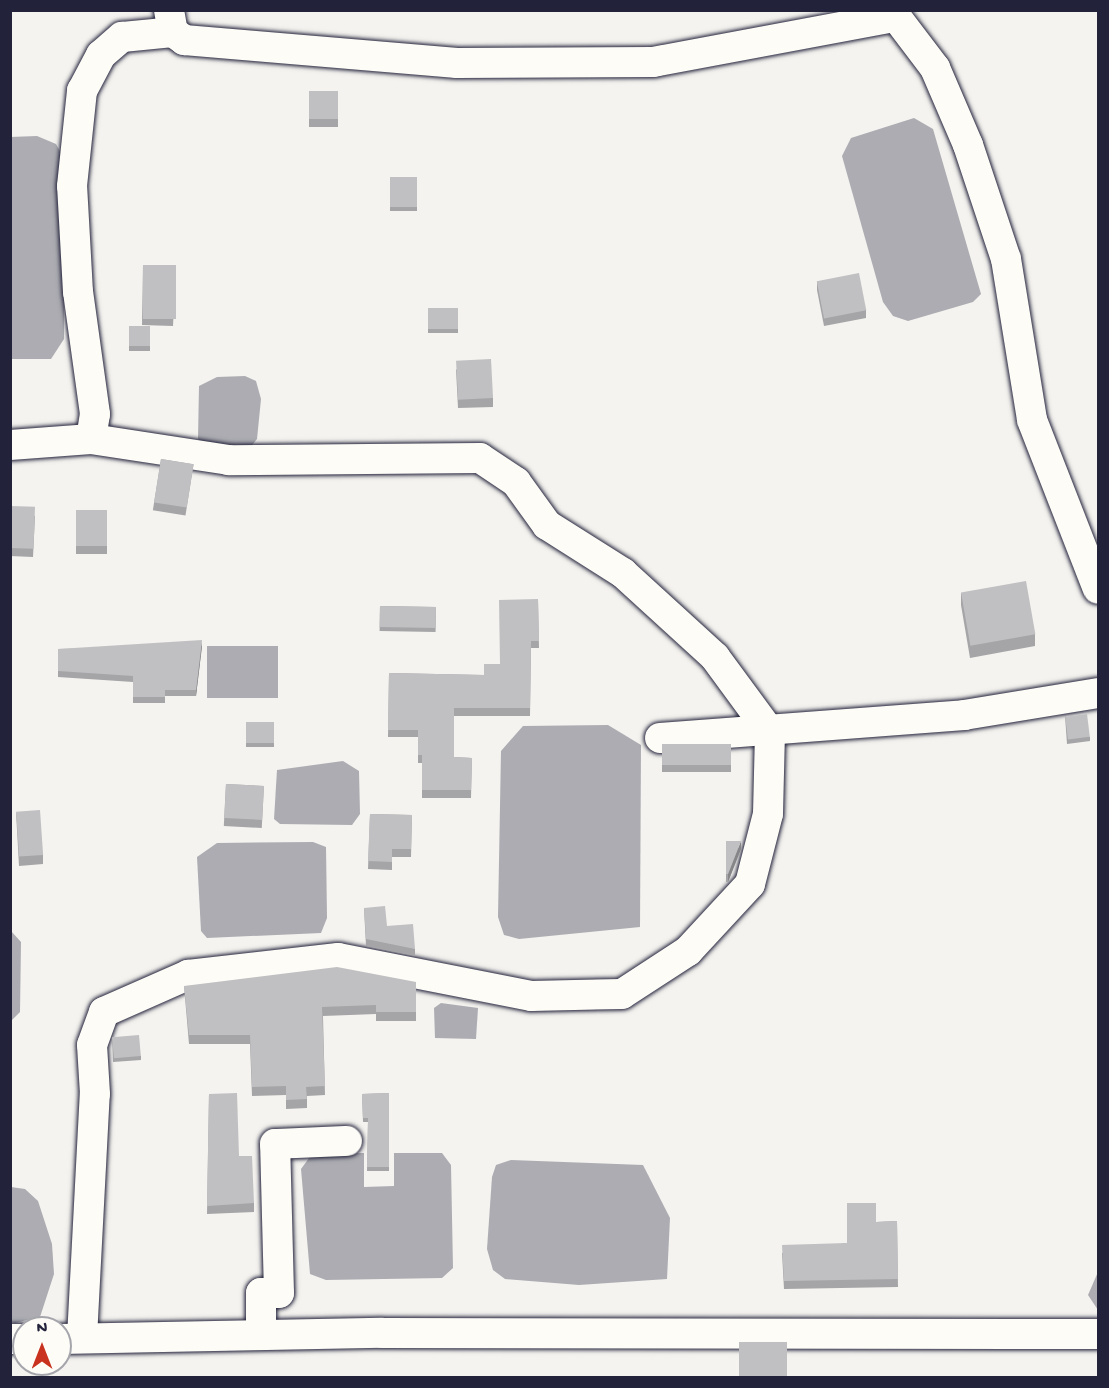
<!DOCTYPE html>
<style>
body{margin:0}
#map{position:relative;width:1109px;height:1388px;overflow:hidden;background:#f4f3ef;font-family:"Gochi Hand",sans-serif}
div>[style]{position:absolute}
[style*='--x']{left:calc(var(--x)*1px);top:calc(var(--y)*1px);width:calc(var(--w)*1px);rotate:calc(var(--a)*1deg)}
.water>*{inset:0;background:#acacb2;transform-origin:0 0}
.roads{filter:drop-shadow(0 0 2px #22223b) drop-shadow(0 0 2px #22223b)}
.minor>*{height:30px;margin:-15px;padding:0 15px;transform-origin:15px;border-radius:15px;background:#fdfcf7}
.wall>*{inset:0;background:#a5a4a7;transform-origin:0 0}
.shaded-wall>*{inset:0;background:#868688}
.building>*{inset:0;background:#c0bfc2;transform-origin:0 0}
span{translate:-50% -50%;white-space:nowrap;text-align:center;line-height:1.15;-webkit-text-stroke:4.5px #fdfcf7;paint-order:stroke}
.frame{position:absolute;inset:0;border:12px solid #22223b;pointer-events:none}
.north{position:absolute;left:12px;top:1316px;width:60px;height:60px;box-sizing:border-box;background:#fdfcf7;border:2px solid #a5a5ac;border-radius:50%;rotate:0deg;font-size:16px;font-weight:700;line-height:24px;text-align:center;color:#22223b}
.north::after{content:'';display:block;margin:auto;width:21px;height:27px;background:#c8321e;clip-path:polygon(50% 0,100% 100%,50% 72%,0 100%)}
</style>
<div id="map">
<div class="water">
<div style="clip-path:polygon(914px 118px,933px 129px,981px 294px,973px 302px,908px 321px,893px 316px,883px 302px,842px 156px,851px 138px)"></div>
<div style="clip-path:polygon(37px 136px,56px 144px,64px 159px,64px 339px,51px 359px,11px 359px,10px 137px)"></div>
<div style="clip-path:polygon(245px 376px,256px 381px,261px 399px,257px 439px,249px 449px,207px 447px,198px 439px,199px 386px,217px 377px)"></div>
<div style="left:207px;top:646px;width:71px;height:52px"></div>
<div style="clip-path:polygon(608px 725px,641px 745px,640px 927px,519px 939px,504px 935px,498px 917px,501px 751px,523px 726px)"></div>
<div style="clip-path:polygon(343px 761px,359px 771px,360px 814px,352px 825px,280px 824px,274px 819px,277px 770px)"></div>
<div style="clip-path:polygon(217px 843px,313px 842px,326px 847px,327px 918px,321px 933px,207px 938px,201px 931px,197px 857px)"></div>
<div style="clip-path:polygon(11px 931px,21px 942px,20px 1012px,11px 1021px)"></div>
<div style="clip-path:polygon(441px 1003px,478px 1008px,476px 1039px,435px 1038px,434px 1008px)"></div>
<div style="clip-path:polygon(364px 1153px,364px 1187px,394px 1186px,394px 1153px,442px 1153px,451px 1165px,453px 1268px,442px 1278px,326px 1280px,310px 1274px,301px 1169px,312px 1154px)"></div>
<div style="clip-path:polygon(511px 1160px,643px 1165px,670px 1218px,667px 1279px,579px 1285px,505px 1279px,493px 1270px,487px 1249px,492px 1177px,496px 1165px)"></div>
<div style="clip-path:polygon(11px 1187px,25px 1189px,38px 1201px,52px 1244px,54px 1274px,40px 1317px,15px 1323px,10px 1322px)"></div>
<div style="clip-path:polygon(1098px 1272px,1098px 1310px,1088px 1295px)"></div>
</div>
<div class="roads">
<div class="minor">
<div style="--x:169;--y:10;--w:22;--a:80"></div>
<div style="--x:173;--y:32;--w:14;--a:36"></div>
<div style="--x:184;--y:40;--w:274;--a:4.8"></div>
<div style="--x:457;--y:63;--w:196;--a:-0.3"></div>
<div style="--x:653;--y:62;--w:245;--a:-10.6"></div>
<div style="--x:891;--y:10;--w:73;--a:52.8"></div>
<div style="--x:935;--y:68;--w:84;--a:66.8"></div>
<div style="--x:968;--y:145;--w:120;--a:71.6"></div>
<div style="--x:1006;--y:259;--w:163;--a:80.8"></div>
<div style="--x:1032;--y:420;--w:181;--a:68.7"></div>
<div style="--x:10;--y:445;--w:81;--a:-4.2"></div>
<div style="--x:91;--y:439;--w:25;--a:-81"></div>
<div style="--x:95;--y:414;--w:123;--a:-97.9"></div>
<div style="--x:78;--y:292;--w:106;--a:-93.2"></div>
<div style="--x:72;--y:186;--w:96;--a:-84"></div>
<div style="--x:82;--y:91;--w:41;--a:-62.2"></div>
<div style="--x:101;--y:55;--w:28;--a:-41"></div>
<div style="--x:122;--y:37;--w:51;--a:-5.6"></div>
<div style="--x:660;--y:738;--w:305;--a:-4.3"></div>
<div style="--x:964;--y:715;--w:136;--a:-9.3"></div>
<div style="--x:261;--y:1335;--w:42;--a:-90"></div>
<div style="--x:261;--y:1293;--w:18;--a:0"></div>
<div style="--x:279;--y:1293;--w:149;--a:-91.5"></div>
<div style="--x:275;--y:1144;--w:72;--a:-2.4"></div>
<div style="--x:82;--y:1338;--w:244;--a:-87"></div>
<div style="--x:95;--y:1094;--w:49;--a:-93.5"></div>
<div style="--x:92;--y:1045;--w:35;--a:-70"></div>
<div style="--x:104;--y:1012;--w:92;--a:-23.8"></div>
<div style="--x:188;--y:975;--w:151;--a:-6.5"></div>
<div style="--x:338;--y:958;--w:197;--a:11.1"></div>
<div style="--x:531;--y:996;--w:91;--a:-1.3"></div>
<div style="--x:622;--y:994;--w:79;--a:-33.1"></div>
<div style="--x:688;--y:951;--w:91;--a:-47.2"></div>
<div style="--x:750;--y:884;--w:72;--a:-75.6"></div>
<div style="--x:768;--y:814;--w:82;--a:-88.6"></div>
<div style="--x:770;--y:732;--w:93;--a:-126.3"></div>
<div style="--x:715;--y:657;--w:125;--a:-137.6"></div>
<div style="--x:623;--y:573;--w:90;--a:-147.7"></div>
<div style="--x:547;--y:525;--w:53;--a:-125.8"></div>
<div style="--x:516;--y:482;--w:43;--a:-146.3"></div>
<div style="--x:480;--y:458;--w:251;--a:179.5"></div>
<div style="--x:229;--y:460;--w:140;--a:-171.3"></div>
<div style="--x:10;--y:1339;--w:14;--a:0"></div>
<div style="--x:60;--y:1339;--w:322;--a:-1.1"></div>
<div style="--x:382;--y:1333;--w:716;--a:0.08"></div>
</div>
</div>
<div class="wall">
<div style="left:309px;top:91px;width:29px;height:36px"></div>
<div style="left:390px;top:177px;width:27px;height:34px"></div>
<div style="clip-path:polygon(143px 265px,176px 271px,173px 326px,142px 325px)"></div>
<div style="clip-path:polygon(817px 281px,866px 310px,866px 318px,824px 326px,817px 290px)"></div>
<div style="left:428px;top:308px;width:30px;height:25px"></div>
<div style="left:129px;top:326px;width:21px;height:25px"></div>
<div style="clip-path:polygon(456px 369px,493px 398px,493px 407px,458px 408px)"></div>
<div style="left:161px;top:459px;width:33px;height:52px;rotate:9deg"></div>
<div style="clip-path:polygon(10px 506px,35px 516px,33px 557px,10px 556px)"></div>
<div style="left:76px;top:510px;width:31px;height:44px"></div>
<div style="clip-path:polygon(961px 593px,1035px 634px,1035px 646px,970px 658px,961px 605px)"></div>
<div style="clip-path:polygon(538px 599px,539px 648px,531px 648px,530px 716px,454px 716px,454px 757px,472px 758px,471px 798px,422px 798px,422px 763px,418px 763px,418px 737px,388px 737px,389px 673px,484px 675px,500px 664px)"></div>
<div style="left:380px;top:606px;width:56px;height:25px;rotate:1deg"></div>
<div style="clip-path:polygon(202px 646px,196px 696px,165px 696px,165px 703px,133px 703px,133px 682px,58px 677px,58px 649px)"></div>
<div style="clip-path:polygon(1065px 716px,1090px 737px,1090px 741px,1067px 744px)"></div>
<div style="left:246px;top:722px;width:28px;height:25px"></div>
<div style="left:731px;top:744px;width:28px;height:69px;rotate:90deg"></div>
<div style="left:226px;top:784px;width:38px;height:42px;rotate:3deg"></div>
<div style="clip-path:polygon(16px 812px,43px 855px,43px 864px,19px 866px)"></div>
<div style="clip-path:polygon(370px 814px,412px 815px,411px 857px,392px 857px,392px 870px,368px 869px)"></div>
<div style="clip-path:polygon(726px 841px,741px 849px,728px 882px,726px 882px)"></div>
<div style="clip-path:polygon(364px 908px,415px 949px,415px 956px,366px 946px)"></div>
<div style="clip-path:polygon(416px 982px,416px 1021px,376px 1021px,376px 1014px,323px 1016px,325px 1095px,307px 1096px,307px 1108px,286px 1109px,286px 1095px,252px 1096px,250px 1044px,189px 1044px,184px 986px)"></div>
<div style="clip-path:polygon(112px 1037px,141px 1056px,141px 1060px,113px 1062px)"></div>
<div style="clip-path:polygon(389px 1093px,389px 1171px,367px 1171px,368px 1122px,363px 1122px,362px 1094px)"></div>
<div style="clip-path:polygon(209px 1094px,239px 1156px,254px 1203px,254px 1212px,207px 1214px)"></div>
<div style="clip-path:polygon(897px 1221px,898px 1287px,784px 1289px,782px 1253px,847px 1243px,876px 1222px)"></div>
</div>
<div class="shaded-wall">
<div style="clip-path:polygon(202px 640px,202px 646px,196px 696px,196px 690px)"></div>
<div style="clip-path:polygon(741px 841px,741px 849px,728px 882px,728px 874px)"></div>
</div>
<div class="building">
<div style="left:309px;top:91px;width:29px;height:28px"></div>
<div style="left:390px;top:177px;width:27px;height:30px"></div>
<div style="left:143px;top:265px;width:33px;height:54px"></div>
<div style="left:859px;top:273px;width:38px;height:43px;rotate:79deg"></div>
<div style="left:428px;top:308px;width:30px;height:21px"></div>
<div style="left:129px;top:326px;width:21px;height:20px"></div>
<div style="left:491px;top:359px;width:39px;height:35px;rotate:87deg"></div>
<div style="left:161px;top:459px;width:33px;height:44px;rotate:9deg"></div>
<div style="left:10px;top:506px;width:25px;height:42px;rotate:2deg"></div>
<div style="left:76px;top:510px;width:31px;height:36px"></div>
<div style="left:1026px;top:581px;width:54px;height:66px;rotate:80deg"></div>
<div style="clip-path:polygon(538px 599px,539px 641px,531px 641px,530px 708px,454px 708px,454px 757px,472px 758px,471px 790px,422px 790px,422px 755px,418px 755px,418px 730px,388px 730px,389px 673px,484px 675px,484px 664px,500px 664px,499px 600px)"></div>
<div style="left:380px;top:606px;width:56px;height:21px;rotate:1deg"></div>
<div style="clip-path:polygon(202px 640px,196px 690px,165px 690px,165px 697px,133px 697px,133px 676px,58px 671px,58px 649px)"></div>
<div style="left:1087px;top:714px;width:23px;height:22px;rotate:83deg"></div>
<div style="left:246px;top:722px;width:28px;height:21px"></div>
<div style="left:731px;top:744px;width:21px;height:69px;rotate:90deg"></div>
<div style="left:226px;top:784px;width:38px;height:34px;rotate:3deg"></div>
<div style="left:40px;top:810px;width:45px;height:24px;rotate:86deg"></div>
<div style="clip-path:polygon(370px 814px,412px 815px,411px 849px,392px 849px,392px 862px,368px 861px)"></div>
<div style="clip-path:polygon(726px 841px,741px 841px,728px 874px,726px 874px)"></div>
<div style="clip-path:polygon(385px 906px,387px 926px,413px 924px,415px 949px,366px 939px,364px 908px)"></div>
<div style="clip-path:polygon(337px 967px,416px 982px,416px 1012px,376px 1012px,376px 1005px,322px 1007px,325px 1086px,306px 1087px,307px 1099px,286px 1100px,286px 1086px,252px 1087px,250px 1035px,189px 1035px,184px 986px)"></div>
<div style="left:139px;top:1035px;width:21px;height:27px;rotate:85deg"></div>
<div style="clip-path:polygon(237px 1093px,239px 1156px,252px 1156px,254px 1203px,207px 1206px,209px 1094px)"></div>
<div style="clip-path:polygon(389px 1093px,389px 1167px,367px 1167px,368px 1118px,363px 1118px,362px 1094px)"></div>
<div style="clip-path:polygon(847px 1203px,876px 1203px,876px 1222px,897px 1221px,898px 1279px,784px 1281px,782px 1245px,847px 1243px)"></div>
<div style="left:739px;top:1342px;width:48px;height:35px"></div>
</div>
<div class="frame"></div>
<div class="north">N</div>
</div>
